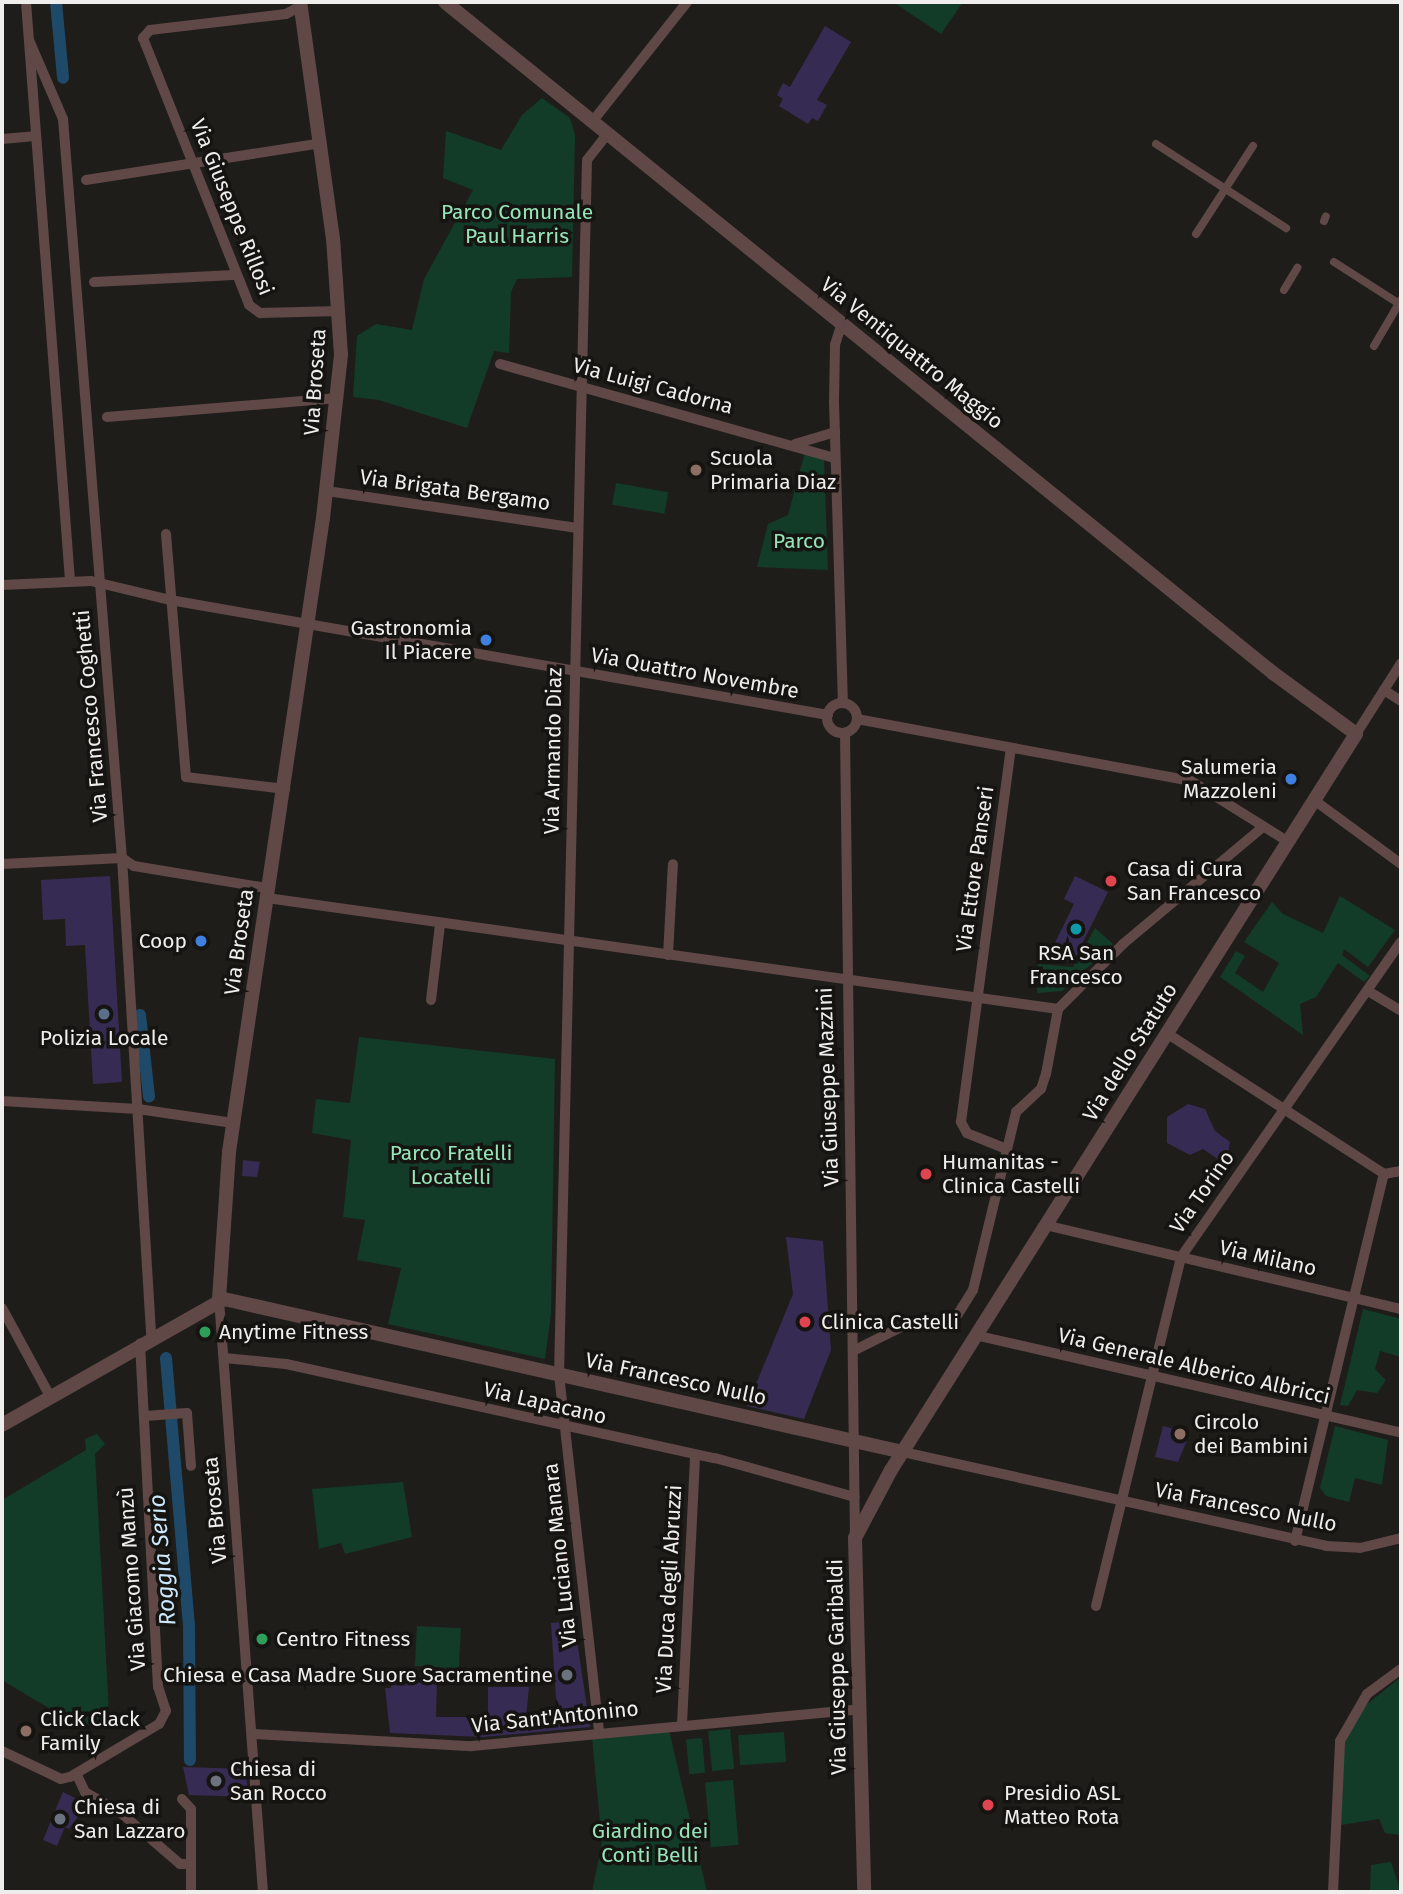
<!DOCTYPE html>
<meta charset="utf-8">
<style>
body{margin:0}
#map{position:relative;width:1403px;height:1894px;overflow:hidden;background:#1f1d1a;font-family:"Fira Sans",sans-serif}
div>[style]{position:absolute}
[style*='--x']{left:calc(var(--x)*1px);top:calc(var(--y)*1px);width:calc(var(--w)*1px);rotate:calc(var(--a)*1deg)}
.green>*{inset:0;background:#123c28;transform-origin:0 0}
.canal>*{height:12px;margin:-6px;padding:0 6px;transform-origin:6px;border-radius:6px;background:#1f4968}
.building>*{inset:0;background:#362b53}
.pedestrian>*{height:8px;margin:-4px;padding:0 4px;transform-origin:4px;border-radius:4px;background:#5f4845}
.minor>*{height:10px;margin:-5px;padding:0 5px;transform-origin:5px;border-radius:5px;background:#5f4845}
.minor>.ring{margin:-5px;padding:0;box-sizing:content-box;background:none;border:10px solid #5f4845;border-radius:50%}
.tertiary>*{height:14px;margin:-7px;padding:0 7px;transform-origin:7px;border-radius:7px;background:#5f4845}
.dots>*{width:19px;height:19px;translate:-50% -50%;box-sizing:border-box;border:4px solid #151411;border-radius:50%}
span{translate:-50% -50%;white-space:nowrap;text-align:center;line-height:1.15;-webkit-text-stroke:7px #151411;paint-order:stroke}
.street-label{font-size:21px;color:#efeeec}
.park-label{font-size:21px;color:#96e5b9}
.poi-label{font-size:21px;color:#efeeec}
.left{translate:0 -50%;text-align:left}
.right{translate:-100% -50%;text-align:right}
.water-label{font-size:23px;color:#cde7fd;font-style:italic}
.frame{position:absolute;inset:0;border:4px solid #efeeec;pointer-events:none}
</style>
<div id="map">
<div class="green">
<div style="clip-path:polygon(893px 2px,963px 2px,941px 34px)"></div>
<div style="clip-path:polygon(542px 98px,570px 118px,575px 135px,572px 277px,517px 279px,511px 292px,509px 353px,494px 351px,467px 428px,379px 400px,353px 397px,357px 336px,376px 324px,412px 330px,424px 279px,473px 190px,443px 178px,446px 131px,501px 150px,522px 115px)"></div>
<div style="clip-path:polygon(805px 452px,824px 459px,828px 570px,757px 567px,768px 524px,788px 515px)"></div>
<div style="left:616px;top:483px;width:53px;height:22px;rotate:10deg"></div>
<div style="clip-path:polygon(1340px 896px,1395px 930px,1368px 967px,1344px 949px,1342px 955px,1370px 976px,1364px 982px,1338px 963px,1316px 997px,1300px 1004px,1303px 1035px,1220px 977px,1236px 951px,1245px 956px,1235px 973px,1263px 992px,1279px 963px,1244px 942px,1272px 902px,1283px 914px,1323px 933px)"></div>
<div style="clip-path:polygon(1095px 928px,1113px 944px,1062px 991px,1037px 993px,1038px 964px,1073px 967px)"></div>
<div style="clip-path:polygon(359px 1037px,555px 1059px,551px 1314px,545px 1359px,388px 1324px,401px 1268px,357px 1260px,365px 1220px,343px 1217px,351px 1140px,312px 1133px,316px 1099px,350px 1103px)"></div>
<div style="clip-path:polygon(1363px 1309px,1401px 1319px,1401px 1357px,1380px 1351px,1375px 1369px,1386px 1380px,1377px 1393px,1357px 1390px,1348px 1406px,1340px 1405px)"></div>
<div style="clip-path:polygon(1335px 1426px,1388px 1440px,1382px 1485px,1355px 1478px,1349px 1502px,1326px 1496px,1320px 1488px)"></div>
<div style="clip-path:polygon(97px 1434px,105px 1444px,95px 1454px,109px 1713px,82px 1728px,2px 1680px,2px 1500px,86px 1450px,85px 1439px)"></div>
<div style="clip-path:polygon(403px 1482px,412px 1537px,345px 1554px,341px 1543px,319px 1549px,312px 1489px)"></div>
<div style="left:417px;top:1626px;width:44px;height:40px;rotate:3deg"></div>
<div style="clip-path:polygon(1401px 1677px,1401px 1835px,1385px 1833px,1379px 1819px,1341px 1825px,1344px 1744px,1366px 1705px)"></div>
<div style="left:730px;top:1729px;width:40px;height:22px;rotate:84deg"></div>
<div style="clip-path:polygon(669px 1730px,707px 1892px,592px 1892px,602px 1843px,592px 1737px)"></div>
<div style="left:784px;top:1732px;width:30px;height:46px;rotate:86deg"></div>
<div style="left:702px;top:1738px;width:35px;height:16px;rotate:85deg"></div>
<div style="left:733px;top:1780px;width:65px;height:28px;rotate:85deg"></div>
<div style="clip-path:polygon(1391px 1862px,1401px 1892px,1370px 1892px,1371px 1865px)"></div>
</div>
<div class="canal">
<div style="--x:56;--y:2;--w:76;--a:84.7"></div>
<div style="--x:140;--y:1015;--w:82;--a:83.7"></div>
<div style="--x:166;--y:1358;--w:269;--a:85.1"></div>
<div style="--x:189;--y:1626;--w:134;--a:89.6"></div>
</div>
<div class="building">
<div style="clip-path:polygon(825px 26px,851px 42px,817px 100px,827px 105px,818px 121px,812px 118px,808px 124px,779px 106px,783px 99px,777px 95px,783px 83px,790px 87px)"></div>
<div style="clip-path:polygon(110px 876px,122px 1082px,93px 1084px,85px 945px,66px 946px,65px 919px,43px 920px,41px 880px)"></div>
<div style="clip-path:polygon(1075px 876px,1108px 892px,1072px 964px,1050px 953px,1074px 904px,1064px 899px)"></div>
<div style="clip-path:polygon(1188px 1104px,1205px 1109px,1215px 1131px,1230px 1142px,1228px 1154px,1219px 1160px,1203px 1149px,1190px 1155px,1167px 1143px,1167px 1117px)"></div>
<div style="clip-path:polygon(243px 1160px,260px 1162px,257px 1177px,242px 1176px)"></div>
<div style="clip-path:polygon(786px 1237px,823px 1241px,831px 1350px,804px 1419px,747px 1406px,793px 1294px)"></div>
<div style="clip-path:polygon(1163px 1426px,1190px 1433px,1178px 1462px,1155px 1457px)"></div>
<div style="clip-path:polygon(574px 1621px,590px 1727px,483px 1737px,390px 1733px,385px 1688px,391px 1688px,391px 1681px,437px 1681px,436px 1717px,488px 1717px,488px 1687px,529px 1687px,526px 1717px,557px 1714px,551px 1623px)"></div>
<div style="clip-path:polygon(183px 1767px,246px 1769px,248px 1797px,189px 1795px)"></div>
<div style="clip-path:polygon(63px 1792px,77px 1799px,74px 1805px,83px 1810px,69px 1829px,65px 1827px,57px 1846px,43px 1840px)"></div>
</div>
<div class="pedestrian">
<div style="--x:1156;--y:144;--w:155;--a:32.9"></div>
<div style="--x:1324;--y:221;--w:5;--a:-68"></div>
<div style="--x:1196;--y:234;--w:105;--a:-57.1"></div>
<div style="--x:1334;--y:262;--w:80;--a:32.7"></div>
<div style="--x:1284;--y:290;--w:26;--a:-59"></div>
<div style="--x:1374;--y:346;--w:53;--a:-59.6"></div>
</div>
<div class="minor">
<div style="--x:26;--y:2;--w:581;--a:85.65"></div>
<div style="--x:301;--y:6;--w:17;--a:152"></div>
<div style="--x:286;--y:14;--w:137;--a:173.3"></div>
<div style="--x:150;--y:30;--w:11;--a:131"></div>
<div style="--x:143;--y:38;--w:287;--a:68.3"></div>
<div style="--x:249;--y:305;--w:14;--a:36"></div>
<div style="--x:260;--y:313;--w:80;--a:-1.4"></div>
<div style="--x:29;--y:40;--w:86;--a:66.7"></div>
<div style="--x:63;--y:119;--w:741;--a:85.44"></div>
<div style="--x:122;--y:858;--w:480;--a:86.5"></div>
<div style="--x:592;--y:122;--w:153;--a:-51.6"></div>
<div style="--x:2;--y:139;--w:33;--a:-5"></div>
<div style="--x:86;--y:180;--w:238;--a:-8.9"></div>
<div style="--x:94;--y:282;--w:140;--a:-2.9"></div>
<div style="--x:842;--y:323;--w:23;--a:108"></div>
<div style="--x:835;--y:345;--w:57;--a:91"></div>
<div style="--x:834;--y:402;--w:301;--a:88.3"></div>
<div style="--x:500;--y:364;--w:348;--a:15.7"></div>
<div style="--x:107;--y:417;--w:232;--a:-4.7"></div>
<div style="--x:795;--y:444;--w:42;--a:-16.7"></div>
<div style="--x:327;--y:491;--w:253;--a:8.4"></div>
<div style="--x:166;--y:534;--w:244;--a:85.3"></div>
<div style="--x:186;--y:777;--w:100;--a:6.9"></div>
<div style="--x:2;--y:585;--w:89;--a:-2.6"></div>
<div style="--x:91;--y:581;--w:81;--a:13.5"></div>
<div style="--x:170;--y:600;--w:668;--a:9.91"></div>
<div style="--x:1384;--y:690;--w:20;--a:33"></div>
<div class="ring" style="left:827px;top:703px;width:20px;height:20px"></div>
<div style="--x:857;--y:719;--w:340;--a:10.5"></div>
<div style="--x:1191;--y:781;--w:113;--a:32"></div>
<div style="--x:845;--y:733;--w:802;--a:89.29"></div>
<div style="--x:1356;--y:734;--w:84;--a:-57.6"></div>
<div style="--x:1314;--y:800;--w:108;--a:36.3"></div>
<div style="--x:122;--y:858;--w:14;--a:34"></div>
<div style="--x:134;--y:866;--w:135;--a:9.4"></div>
<div style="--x:2;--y:864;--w:120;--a:-2.9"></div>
<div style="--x:267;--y:898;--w:799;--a:7.99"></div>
<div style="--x:668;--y:955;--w:91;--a:-86.9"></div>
<div style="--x:1368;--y:991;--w:39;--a:31"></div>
<div style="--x:431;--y:1000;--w:77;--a:-83.2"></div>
<div style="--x:1168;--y:1034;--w:257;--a:32.9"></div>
<div style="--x:1384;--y:1174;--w:17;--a:-10"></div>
<div style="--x:2;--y:1101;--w:136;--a:3.4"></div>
<div style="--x:138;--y:1109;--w:96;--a:8.4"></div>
<div style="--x:1004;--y:1148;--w:40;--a:-158"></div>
<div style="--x:967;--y:1133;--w:13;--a:-119"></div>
<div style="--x:961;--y:1122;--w:377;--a:-82.4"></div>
<div style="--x:1045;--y:1225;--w:366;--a:13.3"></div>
<div style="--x:219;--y:1299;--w:595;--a:85.76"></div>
<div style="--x:2;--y:1308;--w:100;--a:61.4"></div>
<div style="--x:979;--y:1336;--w:433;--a:12.9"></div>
<div style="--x:853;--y:1351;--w:56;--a:-26.6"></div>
<div style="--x:903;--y:1326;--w:45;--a:-3.8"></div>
<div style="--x:948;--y:1323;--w:13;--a:-42"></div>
<div style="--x:958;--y:1314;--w:28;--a:-58"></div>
<div style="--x:973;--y:1290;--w:183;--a:-76.4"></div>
<div style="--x:1016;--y:1112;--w:34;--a:-43"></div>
<div style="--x:1041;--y:1089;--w:16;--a:-72"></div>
<div style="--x:1046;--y:1074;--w:66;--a:-79.5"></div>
<div style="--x:1058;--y:1009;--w:92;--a:-45"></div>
<div style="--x:1123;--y:944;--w:182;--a:-39.9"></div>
<div style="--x:224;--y:1358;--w:62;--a:5.5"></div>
<div style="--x:286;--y:1364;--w:439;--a:12.4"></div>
<div style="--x:715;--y:1458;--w:145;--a:15.6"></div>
<div style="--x:145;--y:1416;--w:42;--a:-4.1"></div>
<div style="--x:187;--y:1413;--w:53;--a:85.7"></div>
<div style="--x:903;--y:1452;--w:433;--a:12.5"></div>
<div style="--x:1326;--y:1546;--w:34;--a:3"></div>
<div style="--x:1360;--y:1548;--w:42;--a:-13.7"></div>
<div style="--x:1295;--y:1541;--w:378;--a:-76.4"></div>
<div style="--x:1096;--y:1606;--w:359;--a:-76.3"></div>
<div style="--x:1181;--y:1257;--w:384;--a:-55.1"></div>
<div style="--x:682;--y:1724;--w:269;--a:-87.2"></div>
<div style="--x:599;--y:1731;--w:358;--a:-96.4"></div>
<div style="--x:559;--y:1375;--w:1215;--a:-88.68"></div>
<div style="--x:587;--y:160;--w:33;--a:-52"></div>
<div style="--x:254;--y:1734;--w:218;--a:3.2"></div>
<div style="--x:472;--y:1746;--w:390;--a:-5.4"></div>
<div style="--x:2;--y:1751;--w:65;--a:25.4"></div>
<div style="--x:61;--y:1779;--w:9;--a:-13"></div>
<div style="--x:70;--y:1777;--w:104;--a:-30.8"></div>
<div style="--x:159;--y:1724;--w:15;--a:-62"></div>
<div style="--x:166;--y:1711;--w:25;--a:-108"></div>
<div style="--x:158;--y:1687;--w:344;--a:-93"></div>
<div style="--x:77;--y:1775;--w:19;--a:65"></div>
<div style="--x:85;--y:1792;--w:42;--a:30.3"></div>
<div style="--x:121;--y:1813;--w:78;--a:40.8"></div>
<div style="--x:180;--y:1864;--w:9;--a:0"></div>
<div style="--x:182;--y:1799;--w:13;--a:48"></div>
<div style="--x:191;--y:1809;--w:83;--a:90"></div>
<div style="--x:1333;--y:1892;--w:151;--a:-87.3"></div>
<div style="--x:1340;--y:1741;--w:54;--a:-60.1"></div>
<div style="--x:1367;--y:1694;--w:42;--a:-36.3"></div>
</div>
<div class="tertiary">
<div style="--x:445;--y:2;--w:1066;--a:39.02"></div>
<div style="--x:1273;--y:673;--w:103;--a:36.3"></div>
<div style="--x:1356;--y:734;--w:871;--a:122.28"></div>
<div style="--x:891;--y:1470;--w:77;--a:117.9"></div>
<div style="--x:855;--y:1538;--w:354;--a:88.5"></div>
<div style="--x:219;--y:1299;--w:147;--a:-86.1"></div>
<div style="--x:229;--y:1152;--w:641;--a:-81.57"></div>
<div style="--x:323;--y:518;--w:164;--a:-83.7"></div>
<div style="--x:341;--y:355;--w:116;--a:-93.9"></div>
<div style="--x:333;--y:239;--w:239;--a:-97.9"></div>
<div style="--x:2;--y:1425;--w:255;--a:-29.6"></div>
<div style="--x:224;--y:1299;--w:696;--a:12.7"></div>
</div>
<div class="dots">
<div style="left:696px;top:470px;background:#8d6e63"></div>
<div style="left:486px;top:640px;background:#3f7fe0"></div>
<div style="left:1291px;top:779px;background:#3f7fe0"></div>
<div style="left:1111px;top:881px;background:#e0444e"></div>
<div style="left:1076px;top:929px;background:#0f9aa8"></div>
<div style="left:201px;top:941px;background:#3f7fe0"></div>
<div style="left:104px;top:1014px;background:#5c6f8a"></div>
<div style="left:926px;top:1174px;background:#e0444e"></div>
<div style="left:805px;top:1322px;background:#e0444e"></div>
<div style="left:205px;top:1332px;background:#2e9e5b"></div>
<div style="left:1180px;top:1434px;background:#8d6e63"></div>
<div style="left:262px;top:1639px;background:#2e9e5b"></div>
<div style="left:567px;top:1675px;background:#6b7280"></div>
<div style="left:26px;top:1731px;background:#8d6e63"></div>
<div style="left:216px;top:1781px;background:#6b7280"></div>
<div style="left:988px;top:1805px;background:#e0444e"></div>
<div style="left:60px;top:1819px;background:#6b7280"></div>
</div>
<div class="street-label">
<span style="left:232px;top:207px;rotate:68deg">Via Giuseppe Rillosi</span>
<span style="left:912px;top:353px;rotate:39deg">Via Ventiquattro Maggio</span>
<span style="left:315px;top:382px;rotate:-86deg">Via Broseta</span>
<span style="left:653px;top:386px;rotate:15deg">Via Luigi Cadorna</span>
<span style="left:455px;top:490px;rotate:8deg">Via Brigata Bergamo</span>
<span style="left:695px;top:673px;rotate:10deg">Via Quattro Novembre</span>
<span style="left:91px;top:716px;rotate:-95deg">Via Francesco Coghetti</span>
<span style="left:553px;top:751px;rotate:-89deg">Via Armando Diaz</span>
<span style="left:975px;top:869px;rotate:-82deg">Via Ettore Panseri</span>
<span style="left:239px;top:942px;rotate:-82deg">Via Broseta</span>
<span style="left:1130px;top:1052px;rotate:-58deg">Via dello Statuto</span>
<span style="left:828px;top:1087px;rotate:-92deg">Via Giuseppe Mazzini</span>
<span style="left:1202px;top:1192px;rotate:-55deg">Via Torino</span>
<span style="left:1268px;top:1258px;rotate:13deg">Via Milano</span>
<span style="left:1194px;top:1366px;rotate:13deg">Via Generale Alberico Albricci</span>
<span style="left:676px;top:1379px;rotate:12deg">Via Francesco Nullo</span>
<span style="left:545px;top:1403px;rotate:13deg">Via Lapacano</span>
<span style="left:1246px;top:1507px;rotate:11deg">Via Francesco Nullo</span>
<span style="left:215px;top:1510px;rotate:-95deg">Via Broseta</span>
<span style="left:560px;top:1555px;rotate:-96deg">Via Luciano Manara</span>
<span style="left:132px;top:1579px;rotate:-94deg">Via Giacomo Manzù</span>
<span style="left:669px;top:1589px;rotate:-87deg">Via Duca degli Abruzzi</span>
<span style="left:837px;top:1667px;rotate:-91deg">Via Giuseppe Garibaldi</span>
<span style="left:555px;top:1717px;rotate:-6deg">Via Sant'Antonino</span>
</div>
<div class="park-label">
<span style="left:517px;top:224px">Parco Comunale<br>Paul Harris</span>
<span style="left:799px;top:541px">Parco</span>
<span style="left:451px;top:1165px">Parco Fratelli<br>Locatelli</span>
<span style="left:650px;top:1843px">Giardino dei<br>Conti Belli</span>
</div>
<div class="poi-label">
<span class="left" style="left:710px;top:470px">Scuola<br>Primaria Diaz</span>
<span class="right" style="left:472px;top:640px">Gastronomia<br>Il Piacere</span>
<span class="right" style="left:1277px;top:779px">Salumeria<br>Mazzoleni</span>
<span class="left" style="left:1127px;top:881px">Casa di Cura<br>San Francesco</span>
<span class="right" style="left:187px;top:941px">Coop</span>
<span style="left:1076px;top:965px">RSA San<br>Francesco</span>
<span style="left:104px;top:1038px">Polizia Locale</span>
<span class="left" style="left:942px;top:1174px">Humanitas -<br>Clinica Castelli</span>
<span class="left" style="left:821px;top:1322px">Clinica Castelli</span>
<span class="left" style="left:219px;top:1332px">Anytime Fitness</span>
<span class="left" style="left:1194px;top:1434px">Circolo<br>dei Bambini</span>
<span class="left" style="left:276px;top:1639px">Centro Fitness</span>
<span class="right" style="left:553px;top:1675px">Chiesa e Casa Madre Suore Sacramentine</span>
<span class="left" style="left:40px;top:1731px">Click Clack<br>Family</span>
<span class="left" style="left:230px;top:1781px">Chiesa di<br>San Rocco</span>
<span class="left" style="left:1004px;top:1805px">Presidio ASL<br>Matteo Rota</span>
<span class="left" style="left:74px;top:1819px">Chiesa di<br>San Lazzaro</span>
</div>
<div class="water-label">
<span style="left:162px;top:1560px;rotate:-95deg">Roggia Serio</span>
</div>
<div class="frame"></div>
</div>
